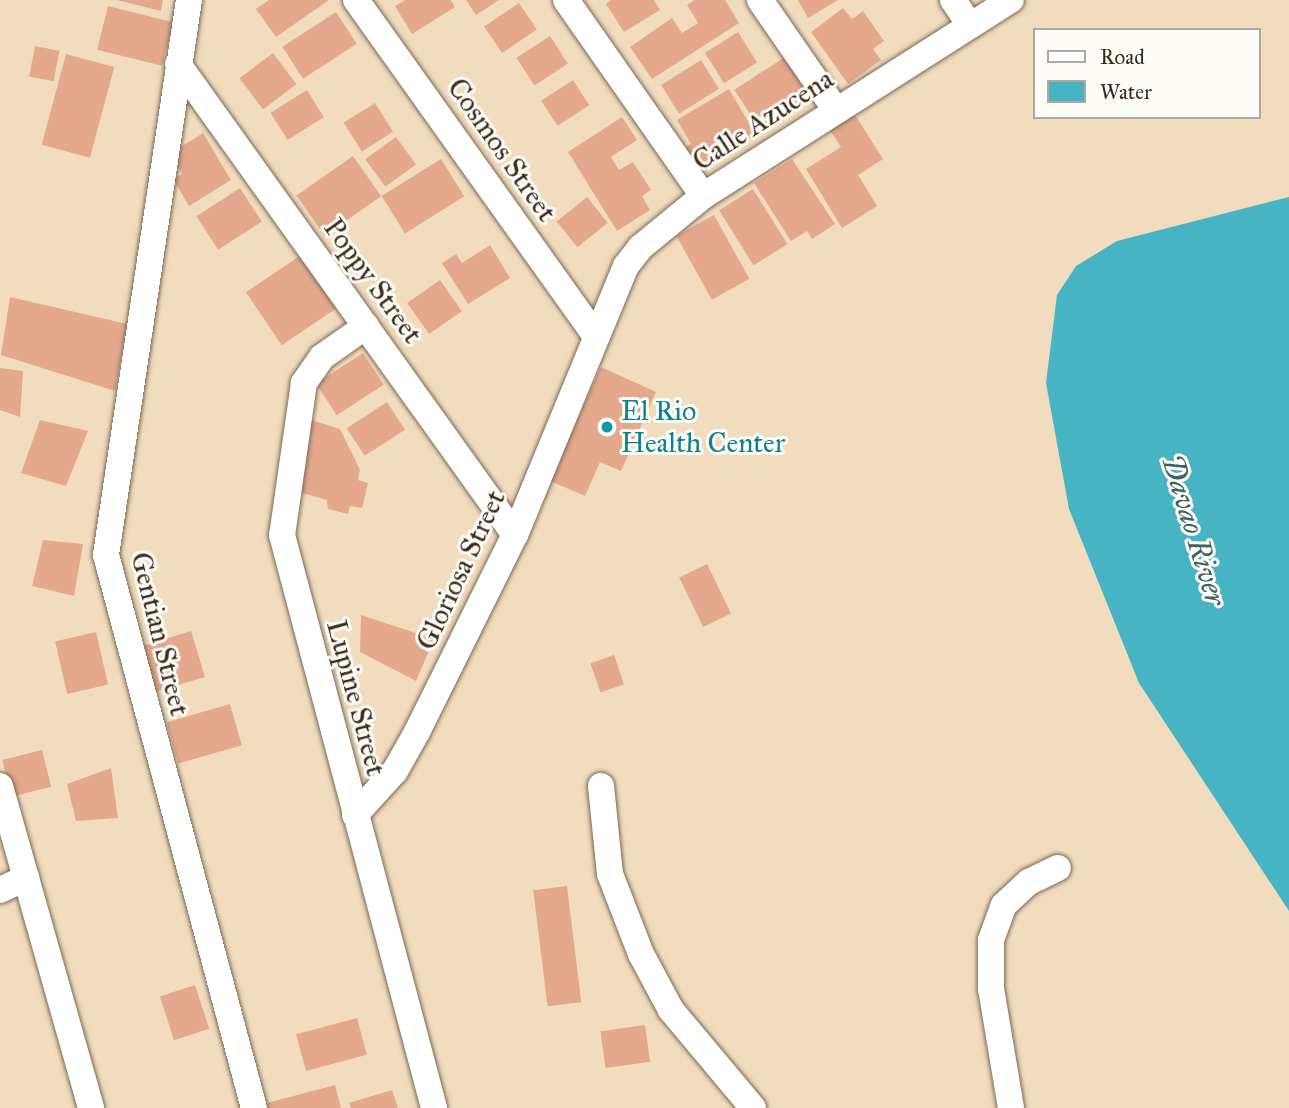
<!DOCTYPE html>
<style>
body{margin:0}
#map{position:relative;width:1289px;height:1108px;overflow:hidden;background:#f1ddbd;font-family:"IM FELL Great Primer",serif}
div>[style]{position:absolute}
[style*='--x']{left:calc(var(--x)*1px);top:calc(var(--y)*1px);width:calc(var(--w)*1px);rotate:calc(var(--a)*1deg)}
.water>*{inset:0;background:#46b4c2}
.building>*{inset:0;background:#e4a98c;transform-origin:0 0}
.roads{filter:drop-shadow(0 0 2px #7b6956) drop-shadow(0 0 2px #7b6956)}
.street>*{height:26px;margin:-13px;padding:0 13px;transform-origin:13px;border-radius:13px;background:#fff}
.dots>*{width:19px;height:19px;translate:-50% -50%;box-sizing:border-box;border:4px solid #fdfcf7;border-radius:50%}
span{translate:-50% -50%;white-space:nowrap;text-align:center;line-height:1.15;-webkit-text-stroke:6px #fdfcf7;paint-order:stroke}
.street-label{font-size:28px;color:#3b2a1e}
.culture-label{font-size:28px;color:#0d838f}
.left{translate:0 -50%;text-align:left}
.water-label{font-size:30px;color:#3f6160;font-style:italic}
.legend{position:absolute;left:1033px;top:28px;width:228px;height:91px;box-sizing:border-box;background:#fdfcf7;border:2px solid #afa8a0;margin:0;padding:9px 12px;list-style:none;font-size:21px;color:#3b2a1e}
.legend li{display:flex;align-items:center;gap:14px;height:35px}
.legend b{width:35px;border:2px solid #afa8a0}
</style>
<div id="map">
<div class="water">
<div style="clip-path:polygon(1289px 197px,1289px 911px,1139px 683px,1069px 509px,1046px 383px,1057px 295px,1076px 266px,1117px 241px)"></div>
</div>
<div class="building">
<div style="clip-path:polygon(117px 0,163px 0,161px 11px)"></div>
<div style="clip-path:polygon(269px 0,329px 0,276px 37px,256px 9px)"></div>
<div style="clip-path:polygon(405px 0,451px 0,455px 7px,412px 34px,395px 6px)"></div>
<div style="clip-path:polygon(466px 0,499px 0,476px 15px)"></div>
<div style="clip-path:polygon(611px 0,654px 0,660px 10px,624px 32px,606px 4px)"></div>
<div style="clip-path:polygon(694px 0,725px 0,739px 23px,652px 79px,630px 47px,672px 18px,682px 33px,698px 23px,687px 5px)"></div>
<div style="clip-path:polygon(798px 0,838px 0,808px 18px)"></div>
<div style="left:519px;top:3px;width:32px;height:42px;rotate:56deg"></div>
<div style="left:108px;top:6px;width:67px;height:45px;rotate:14deg"></div>
<div style="clip-path:polygon(843px 8px,852px 19px,863px 11px,884px 41px,873px 49px,881px 60px,848px 84px,811px 32px)"></div>
<div style="left:336px;top:12px;width:38px;height:64px;rotate:57deg"></div>
<div style="left:738px;top:32px;width:36px;height:39px;rotate:58deg"></div>
<div style="left:550px;top:36px;width:33px;height:40px;rotate:57deg"></div>
<div style="left:35px;top:46px;width:25px;height:31px;rotate:11deg"></div>
<div style="left:273px;top:53px;width:39px;height:42px;rotate:53deg"></div>
<div style="left:66px;top:54px;width:50px;height:94px;rotate:15deg"></div>
<div style="left:788px;top:55px;width:46px;height:64px;rotate:57deg"></div>
<div style="left:701px;top:60px;width:34px;height:47px;rotate:58deg"></div>
<div style="left:573px;top:80px;width:30px;height:38px;rotate:57deg"></div>
<div style="clip-path:polygon(729px 89px,756px 135px,727px 152px,721px 142px,716px 145px,722px 152px,703px 163px,699px 156px,691px 161px,684px 148px,691px 144px,677px 120px)"></div>
<div style="left:307px;top:90px;width:32px;height:43px;rotate:58deg"></div>
<div style="left:375px;top:103px;width:34px;height:37px;rotate:58deg"></div>
<div style="clip-path:polygon(854px 113px,883px 159px,858px 175px,877px 206px,842px 228px,806px 169px,841px 147px,829px 129px)"></div>
<div style="clip-path:polygon(622px 117px,637px 140px,611px 157px,619px 170px,633px 162px,651px 190px,642px 196px,650px 210px,617px 231px,568px 152px)"></div>
<div style="clip-path:polygon(203px 133px,231px 180px,189px 206px,173px 179px,182px 174px,170px 154px)"></div>
<div style="left:396px;top:137px;width:34px;height:38px;rotate:54deg"></div>
<div style="left:353px;top:156px;width:49px;height:69px;rotate:55deg"></div>
<div style="left:441px;top:159px;width:44px;height:70px;rotate:58deg"></div>
<div style="clip-path:polygon(792px 159px,835px 224px,812px 239px,807px 231px,791px 241px,754px 183px)"></div>
<div style="left:240px;top:188px;width:40px;height:52px;rotate:57deg"></div>
<div style="left:753px;top:189px;width:65px;height:40px;rotate:58deg"></div>
<div style="left:587px;top:197px;width:33px;height:39px;rotate:51deg"></div>
<div style="left:714px;top:215px;width:73px;height:43px;rotate:61deg"></div>
<div style="clip-path:polygon(490px 245px,510px 278px,468px 304px,442px 263px,456px 254px,462px 263px)"></div>
<div style="left:304px;top:253px;width:64px;height:70px;rotate:56deg"></div>
<div style="left:440px;top:280px;width:38px;height:40px;rotate:55deg"></div>
<div style="clip-path:polygon(10px 297px,127px 324px,115px 391px,1px 355px)"></div>
<div style="left:363px;top:353px;width:38px;height:56px;rotate:57deg"></div>
<div style="clip-path:polygon(601px 367px,656px 392px,621px 471px,600px 462px,585px 496px,550px 481px)"></div>
<div style="clip-path:polygon(0 368px,23px 371px,20px 417px,0 410px)"></div>
<div style="left:387px;top:402px;width:33px;height:48px;rotate:57deg"></div>
<div style="clip-path:polygon(40px 420px,88px 431px,66px 486px,21px 473px)"></div>
<div style="clip-path:polygon(311px 420px,340px 429px,360px 470px,358px 480px,368px 483px,362px 508px,350px 506px,348px 514px,328px 509px,327px 500px,291px 490px)"></div>
<div style="clip-path:polygon(43px 540px,83px 544px,74px 596px,32px 586px)"></div>
<div style="left:707px;top:564px;width:55px;height:31px;rotate:64deg"></div>
<div style="clip-path:polygon(361px 615px,434px 639px,416px 681px,360px 652px)"></div>
<div style="left:191px;top:631px;width:48px;height:52px;rotate:73deg"></div>
<div style="left:96px;top:632px;width:54px;height:42px;rotate:77deg"></div>
<div style="left:614px;top:655px;width:31px;height:25px;rotate:71deg"></div>
<div style="left:230px;top:704px;width:43px;height:66px;rotate:74deg"></div>
<div style="left:42px;top:750px;width:38px;height:41px;rotate:76deg"></div>
<div style="clip-path:polygon(111px 768px,118px 818px,76px 821px,67px 784px)"></div>
<div style="left:567px;top:886px;width:117px;height:34px;rotate:83deg"></div>
<div style="left:195px;top:985px;width:46px;height:37px;rotate:72deg"></div>
<div style="left:357px;top:1018px;width:38px;height:63px;rotate:75deg"></div>
<div style="left:645px;top:1025px;width:37px;height:45px;rotate:82deg"></div>
<div style="clip-path:polygon(335px 1085px,341px 1108px,268px 1108px,267px 1103px)"></div>
<div style="clip-path:polygon(392px 1090px,398px 1108px,351px 1108px,349px 1103px)"></div>
</div>
<div class="roads">
<div class="street">
<div style="--x:189;--y:0;--w:561;--a:98.51"></div>
<div style="--x:106;--y:555;--w:572;--a:75.02"></div>
<div style="--x:356;--y:0;--w:414;--a:54.5"></div>
<div style="--x:566;--y:0;--w:239;--a:55"></div>
<div style="--x:760;--y:0;--w:134;--a:55.4"></div>
<div style="--x:953;--y:0;--w:30;--a:56"></div>
<div style="--x:178;--y:64;--w:579;--a:54.42"></div>
<div style="--x:366;--y:326;--w:54;--a:144.8"></div>
<div style="--x:322;--y:357;--w:32;--a:125"></div>
<div style="--x:304;--y:383;--w:154;--a:98.2"></div>
<div style="--x:282;--y:535;--w:593;--a:75.14"></div>
<div style="--x:0;--y:786;--w:335;--a:74.2"></div>
<div style="--x:601;--y:786;--w:88;--a:84.2"></div>
<div style="--x:610;--y:874;--w:86;--a:68.8"></div>
<div style="--x:641;--y:954;--w:64;--a:61.8"></div>
<div style="--x:671;--y:1010;--w:128;--a:50.1"></div>
<div style="--x:355;--y:815;--w:59;--a:-47.7"></div>
<div style="--x:395;--y:771;--w:45;--a:-60.6"></div>
<div style="--x:417;--y:732;--w:220;--a:-63.6"></div>
<div style="--x:515;--y:535;--w:291;--a:-67.6"></div>
<div style="--x:626;--y:266;--w:24;--a:-52"></div>
<div style="--x:641;--y:247;--w:80;--a:-39.4"></div>
<div style="--x:703;--y:196;--w:365;--a:-32.5"></div>
<div style="--x:0;--y:890;--w:29;--a:-25"></div>
<div style="--x:1011;--y:1108;--w:121;--a:-99.5"></div>
<div style="--x:991;--y:989;--w:49;--a:-90"></div>
<div style="--x:991;--y:940;--w:37;--a:-70"></div>
<div style="--x:1004;--y:905;--w:34;--a:-43"></div>
<div style="--x:1029;--y:882;--w:32;--a:-26"></div>
</div>
</div>
<div class="dots">
<div style="left:607px;top:427px;background:#0f9aa8"></div>
</div>
<div class="street-label">
<span style="left:763px;top:120px;rotate:-33deg">Calle Azucena</span>
<span style="left:502px;top:150px;rotate:55deg">Cosmos Street</span>
<span style="left:373px;top:281px;rotate:54deg">Poppy Street</span>
<span style="left:461px;top:570px;rotate:-65deg">Gloriosa Street</span>
<span style="left:160px;top:634px;rotate:76deg">Gentian Street</span>
<span style="left:356px;top:698px;rotate:75deg">Lupine Street</span>
</div>
<div class="culture-label">
<span class="left" style="left:621px;top:427px">El Rio<br>Health Center</span>
</div>
<div class="water-label">
<span style="left:1194px;top:530px;rotate:73deg">Davao River</span>
</div>
<ul class="legend">
<li><b style="height:9px;background:#fff"></b>Road</li>
<li><b style="height:19px;background:#46b4c2"></b>Water</li>
</ul>
</div>
